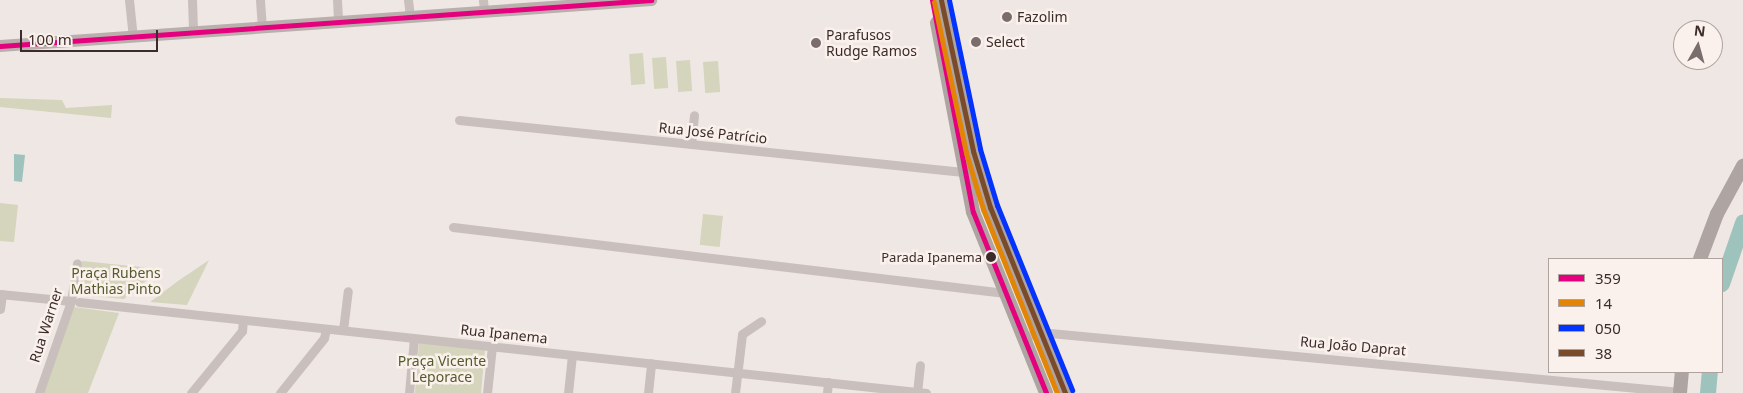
<!DOCTYPE html>
<meta charset="utf-8">
<style>
body{margin:0}
#map{position:relative;width:1743px;height:393px;overflow:hidden;background:#efe7e4;font-family:"Noto Sans",sans-serif}
div>[style]{position:absolute}
[style*='--x']{left:calc(var(--x)*1px);top:calc(var(--y)*1px);width:calc(var(--w)*1px);rotate:calc(var(--a)*1deg)}
.green>*{inset:0;background:#d5d4bd;transform-origin:0 0}
.water>*{inset:0;background:#9ec3bc}
.river>*{height:16px;margin:-8px;padding:0 8px;transform-origin:8px;border-radius:8px;background:#9ec3bc}
.street>*{height:9px;margin:-4.5px;padding:0 4.5px;transform-origin:4.5px;border-radius:4.5px;background:#c9c0bd}
.secondary>*{height:12px;margin:-6px;padding:0 6px;transform-origin:6px;border-radius:6px;background:#b9b0ad}
.primary>*{height:14px;margin:-7px;padding:0 7px;transform-origin:7px;border-radius:7px;background:#aea4a2}
.bus-1>*{height:5px;margin:-2.5px;padding:0 2.5px;transform-origin:2.5px;border-radius:2.5px;background:#e5007d}
.bus-2>*{height:5px;margin:-2.5px;padding:0 2.5px;transform-origin:2.5px;border-radius:2.5px;background:#e28406}
.bus-3>*{height:5px;margin:-2.5px;padding:0 2.5px;transform-origin:2.5px;border-radius:2.5px;background:#0432ff}
.bus-4>*{height:5px;margin:-2.5px;padding:0 2.5px;transform-origin:2.5px;border-radius:2.5px;background:#7a4b2a}
.dots>*{width:14px;height:14px;translate:-50% -50%;box-sizing:border-box;border:2px solid #fbf1ec;border-radius:50%}
span{translate:-50% -50%;white-space:nowrap;text-align:center;line-height:1.15;-webkit-text-stroke:5px #fbf1ec;paint-order:stroke}
.bus-label{font-size:13px;color:#3b2c2a}
.right{translate:-100% -50%;text-align:right}
.poi-label{font-size:14px;color:#3b2c2a}
.left{translate:0 -50%;text-align:left}
.street-label{font-size:14px;color:#3b2c2a}
.park-label{font-size:14px;color:#535b2c}
.legend{position:absolute;left:1548px;top:258px;width:175px;height:115px;box-sizing:border-box;background:#fbf1ec;border:1px solid #aea29e;margin:0;padding:6px 9px;list-style:none;font-size:15px;color:#3b2c2a}
.legend li{display:flex;align-items:center;gap:10px;height:25px}
.legend b{width:25px;border:1px solid #aea29e}
.north{position:absolute;left:1673px;top:20px;width:50px;height:50px;box-sizing:border-box;background:#fbf1ec;border:1px solid #aea29e;border-radius:50%;rotate:7deg;font-size:14px;font-weight:700;line-height:20px;text-align:center;color:#3b2c2a}
.north::after{content:'';display:block;margin:auto;width:18px;height:22px;background:#7a6d6b;clip-path:polygon(50% 0,100% 100%,50% 72%,0 100%)}
.scale{position:absolute;left:20px;top:30px;width:138px;height:22px;box-sizing:border-box;border:2px solid #3b2c2a;border-top:0;padding-left:6px;font-size:15px;line-height:18px;white-space:nowrap;color:#3b2c2a;-webkit-text-stroke:4px #fbf1ec;paint-order:stroke}
</style>
<div id="map">
<div class="green">
<div style="left:643px;top:53px;width:31px;height:14px;rotate:86deg"></div>
<div style="left:666px;top:57px;width:31px;height:14px;rotate:86deg"></div>
<div style="left:690px;top:60px;width:31px;height:14px;rotate:86deg"></div>
<div style="left:718px;top:61px;width:31px;height:15px;rotate:86deg"></div>
<div style="clip-path:polygon(0 98px,62px 100px,66px 108px,112px 105px,111px 118px,0 107px)"></div>
<div style="clip-path:polygon(0 203px,18px 205px,14px 242px,0 241px)"></div>
<div style="left:703px;top:214px;width:20px;height:31px;rotate:6deg"></div>
<div style="clip-path:polygon(209px 260px,187px 305px,150px 302px,178px 281px)"></div>
<div style="clip-path:polygon(82px 261px,161px 269px,124px 299px,79px 295px)"></div>
<div style="clip-path:polygon(74px 307px,119px 313px,88px 393px,44px 393px)"></div>
<div style="clip-path:polygon(419px 342px,485px 349px,481px 393px,415px 393px)"></div>
</div>
<div class="water">
<div style="clip-path:polygon(14px 154px,25px 155px,22px 182px,14px 181px)"></div>
</div>
<div class="river">
<div style="--x:1722;--y:284;--w:65;--a:-71"></div>
<div style="--x:1708;--y:393;--w:21;--a:-85"></div>
</div>
<div class="street">
<div style="--x:129;--y:0;--w:37;--a:84"></div>
<div style="--x:192;--y:0;--w:32;--a:88"></div>
<div style="--x:260;--y:0;--w:28;--a:86"></div>
<div style="--x:337;--y:0;--w:22;--a:87"></div>
<div style="--x:408;--y:0;--w:17;--a:83"></div>
<div style="--x:483;--y:0;--w:12;--a:85"></div>
<div style="--x:459;--y:120;--w:507;--a:5.89"></div>
<div style="--x:691;--y:144;--w:29;--a:-84"></div>
<div style="--x:453;--y:227;--w:556;--a:6.82"></div>
<div style="--x:0;--y:294;--w:71;--a:5.6"></div>
<div style="--x:79;--y:302;--w:852;--a:6.13"></div>
<div style="--x:0;--y:309;--w:15;--a:-82"></div>
<div style="--x:343;--y:330;--w:39;--a:-83"></div>
<div style="--x:1025;--y:337;--w:15;--a:-20"></div>
<div style="--x:1039;--y:332;--w:644;--a:5.35"></div>
<div style="--x:39;--y:393;--w:97;--a:-70.8"></div>
<div style="--x:71;--y:301;--w:38;--a:-81"></div>
<div style="--x:191;--y:393;--w:80;--a:-50.6"></div>
<div style="--x:242;--y:331;--w:11;--a:-85"></div>
<div style="--x:280;--y:393;--w:70;--a:-51.3"></div>
<div style="--x:324;--y:338;--w:9;--a:-77"></div>
<div style="--x:409;--y:393;--w:55;--a:-84.8"></div>
<div style="--x:487;--y:393;--w:47;--a:-83.9"></div>
<div style="--x:568;--y:393;--w:38;--a:-84"></div>
<div style="--x:648;--y:393;--w:30;--a:-84"></div>
<div style="--x:735;--y:393;--w:59;--a:-83.2"></div>
<div style="--x:742;--y:334;--w:23;--a:-34"></div>
<div style="--x:827;--y:393;--w:11;--a:-85"></div>
<div style="--x:917;--y:393;--w:28;--a:-84"></div>
</div>
<div class="secondary">
<div style="--x:0;--y:46;--w:653;--a:-4.04"></div>
</div>
<div class="primary">
<div style="--x:941;--y:0;--w:154;--a:78"></div>
<div style="--x:973;--y:151;--w:59;--a:73.1"></div>
<div style="--x:990;--y:207;--w:201;--a:68"></div>
<div style="--x:937;--y:23;--w:192;--a:79.2"></div>
<div style="--x:973;--y:212;--w:195;--a:68"></div>
<div style="--x:1700;--y:259;--w:48;--a:-69.3"></div>
<div style="--x:1717;--y:214;--w:55;--a:-61.6"></div>
<div style="--x:1680;--y:393;--w:21;--a:-85"></div>
</div>
<div class="bus-1">
<div style="--x:932;--y:0;--w:216;--a:79.1"></div>
<div style="--x:973;--y:212;--w:195;--a:68"></div>
<div style="--x:0;--y:46;--w:653;--a:-4.04"></div>
</div>
<div class="bus-2">
<div style="--x:934;--y:2;--w:154;--a:78"></div>
<div style="--x:966;--y:153;--w:59;--a:73.1"></div>
<div style="--x:983;--y:209;--w:198;--a:68.1"></div>
</div>
<div class="bus-3">
<div style="--x:949;--y:0;--w:152;--a:78.2"></div>
<div style="--x:980;--y:149;--w:59;--a:73.1"></div>
<div style="--x:997;--y:205;--w:200;--a:67.9"></div>
</div>
<div class="bus-4">
<div style="--x:941;--y:0;--w:154;--a:78"></div>
<div style="--x:973;--y:151;--w:59;--a:73.1"></div>
<div style="--x:990;--y:207;--w:201;--a:68"></div>
</div>
<div class="dots">
<div style="left:1007px;top:17px;background:#7a6d6b"></div>
<div style="left:976px;top:42px;background:#7a6d6b"></div>
<div style="left:816px;top:43px;background:#7a6d6b"></div>
<div style="left:991px;top:257px;background:#3b2c2a"></div>
</div>
<div class="bus-label">
<span class="right" style="left:982px;top:257px">Parada Ipanema</span>
</div>
<div class="poi-label">
<span class="left" style="left:1017px;top:17px">Fazolim</span>
<span class="left" style="left:826px;top:43px">Parafusos<br>Rudge Ramos</span>
<span class="left" style="left:986px;top:42px">Select</span>
</div>
<div class="street-label">
<span style="left:713px;top:133px;rotate:6deg">Rua José Patrício</span>
<span style="left:46px;top:325px;rotate:-72deg">Rua Warner</span>
<span style="left:504px;top:334px;rotate:6deg">Rua Ipanema</span>
<span style="left:1353px;top:346px;rotate:5deg">Rua João Daprat</span>
</div>
<div class="park-label">
<span style="left:116px;top:281px">Praça Rubens<br>Mathias Pinto</span>
<span style="left:442px;top:369px">Praça Vicente<br>Leporace</span>
</div>
<ul class="legend">
<li><b style="height:6px;background:#e5007d"></b>359</li>
<li><b style="height:6px;background:#e28406"></b>14</li>
<li><b style="height:6px;background:#0432ff"></b>050</li>
<li><b style="height:6px;background:#7a4b2a"></b>38</li>
</ul>
<div class="north">N</div>
<div class="scale">100 m</div>
</div>
